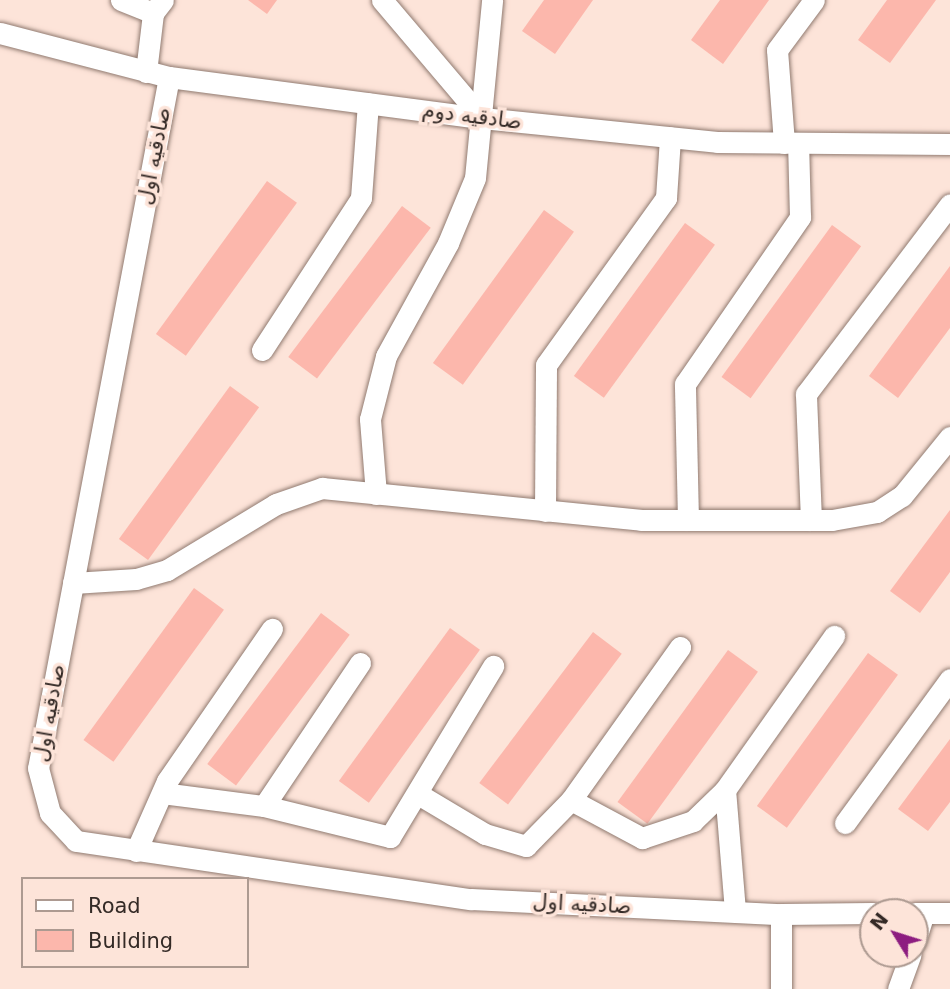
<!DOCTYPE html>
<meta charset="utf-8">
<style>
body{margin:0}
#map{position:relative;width:950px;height:989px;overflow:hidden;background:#fde4d9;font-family:"DejaVu Sans","Noto Naskh Arabic",sans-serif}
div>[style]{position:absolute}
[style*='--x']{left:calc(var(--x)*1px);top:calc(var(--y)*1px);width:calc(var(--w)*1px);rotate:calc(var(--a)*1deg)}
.building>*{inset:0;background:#fcb7ac;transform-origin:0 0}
.roads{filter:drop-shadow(0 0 2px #907a70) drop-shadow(0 0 2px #907a70)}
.minor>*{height:21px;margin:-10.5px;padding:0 10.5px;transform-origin:10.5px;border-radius:10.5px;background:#fff}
span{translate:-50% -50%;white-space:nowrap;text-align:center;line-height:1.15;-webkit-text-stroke:7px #fde4d9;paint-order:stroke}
.street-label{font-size:21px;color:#342a26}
.legend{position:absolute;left:21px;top:877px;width:228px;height:91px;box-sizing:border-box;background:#fde4d9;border:2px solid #ad9a91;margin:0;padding:9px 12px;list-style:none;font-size:21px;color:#342a26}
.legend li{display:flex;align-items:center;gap:14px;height:35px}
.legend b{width:35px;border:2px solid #ad9a91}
.north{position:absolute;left:859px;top:898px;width:70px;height:70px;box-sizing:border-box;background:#fde4d9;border:2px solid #ad9a91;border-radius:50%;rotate:308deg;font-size:19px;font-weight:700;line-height:28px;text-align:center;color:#342a26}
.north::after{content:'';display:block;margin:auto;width:24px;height:32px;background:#8d1d80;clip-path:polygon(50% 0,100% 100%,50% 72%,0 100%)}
</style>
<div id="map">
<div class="building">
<div style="clip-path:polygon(248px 0,277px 0,267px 14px)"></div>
<div style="clip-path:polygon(544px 0,593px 0,555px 54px,522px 31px)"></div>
<div style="clip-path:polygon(720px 0,769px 0,723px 64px,691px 40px)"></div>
<div style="clip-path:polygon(887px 0,936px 0,890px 63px,858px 40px)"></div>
<div style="left:267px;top:181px;width:37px;height:189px;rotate:36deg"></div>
<div style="left:402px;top:206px;width:36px;height:189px;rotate:37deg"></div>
<div style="left:544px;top:210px;width:37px;height:189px;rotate:36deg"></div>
<div style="left:685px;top:223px;width:37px;height:189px;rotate:36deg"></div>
<div style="left:832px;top:225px;width:36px;height:188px;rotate:36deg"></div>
<div style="clip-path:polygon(950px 266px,950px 328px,898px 398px,869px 376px)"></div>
<div style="left:230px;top:386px;width:36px;height:189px;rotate:36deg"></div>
<div style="clip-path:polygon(950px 510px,950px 572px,920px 613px,890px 591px)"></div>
<div style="left:194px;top:588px;width:37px;height:188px;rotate:36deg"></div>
<div style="left:321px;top:613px;width:36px;height:189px;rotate:37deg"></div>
<div style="left:450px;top:628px;width:37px;height:189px;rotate:36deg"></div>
<div style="left:593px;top:632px;width:36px;height:189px;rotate:37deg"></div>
<div style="left:728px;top:650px;width:37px;height:188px;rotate:36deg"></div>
<div style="left:868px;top:653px;width:37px;height:189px;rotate:36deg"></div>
<div style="clip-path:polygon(950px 739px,950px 802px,928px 831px,898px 809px)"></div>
</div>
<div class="roads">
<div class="minor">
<div style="--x:121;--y:0;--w:35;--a:22"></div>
<div style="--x:382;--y:0;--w:155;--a:49.7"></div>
<div style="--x:0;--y:33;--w:175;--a:14.6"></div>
<div style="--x:169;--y:77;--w:316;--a:7.5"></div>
<div style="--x:482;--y:118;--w:236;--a:5.8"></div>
<div style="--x:717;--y:142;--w:233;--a:0.5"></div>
<div style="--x:146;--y:72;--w:59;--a:-83.2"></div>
<div style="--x:153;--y:13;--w:16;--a:-52"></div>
<div style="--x:169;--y:77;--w:703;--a:100.73"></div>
<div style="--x:38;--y:768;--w:47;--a:75.1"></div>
<div style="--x:50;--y:813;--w:38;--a:47"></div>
<div style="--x:76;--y:841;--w:399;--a:8.4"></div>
<div style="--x:471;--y:899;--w:310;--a:2.8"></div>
<div style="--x:781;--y:914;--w:92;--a:-0.6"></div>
<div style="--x:784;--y:143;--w:93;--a:-94.3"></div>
<div style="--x:777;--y:50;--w:62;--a:-53.5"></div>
<div style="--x:262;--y:350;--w:181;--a:-56.9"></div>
<div style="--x:361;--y:198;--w:95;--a:-85.8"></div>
<div style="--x:376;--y:494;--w:75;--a:-94.6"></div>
<div style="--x:370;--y:419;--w:65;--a:-75.7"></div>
<div style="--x:386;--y:356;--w:129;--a:-61.2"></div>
<div style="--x:448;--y:243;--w:70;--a:-67.4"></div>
<div style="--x:475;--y:178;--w:179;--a:-84.5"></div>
<div style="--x:545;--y:511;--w:146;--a:-89.6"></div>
<div style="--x:546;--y:365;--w:206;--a:-54.3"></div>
<div style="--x:666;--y:198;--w:61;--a:-86.2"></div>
<div style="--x:688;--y:520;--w:136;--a:-91.3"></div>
<div style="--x:685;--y:384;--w:203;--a:-55.4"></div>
<div style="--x:800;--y:217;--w:74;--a:-91.5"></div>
<div style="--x:811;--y:520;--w:126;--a:-92.3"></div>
<div style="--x:806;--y:394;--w:238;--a:-52.8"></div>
<div style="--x:73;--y:583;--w:63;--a:-3.6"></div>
<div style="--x:136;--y:579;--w:32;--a:-16"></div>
<div style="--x:167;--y:570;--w:127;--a:-31.2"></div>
<div style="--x:276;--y:504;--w:49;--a:-19.2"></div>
<div style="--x:322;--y:488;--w:321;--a:5.7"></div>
<div style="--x:641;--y:520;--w:191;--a:0"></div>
<div style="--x:832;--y:520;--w:46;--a:-10.1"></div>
<div style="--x:877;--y:512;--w:30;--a:-33"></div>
<div style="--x:902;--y:496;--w:76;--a:-50.9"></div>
<div style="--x:360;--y:663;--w:172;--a:123.9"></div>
<div style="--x:264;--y:806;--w:130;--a:13.8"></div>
<div style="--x:390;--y:837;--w:200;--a:-58.9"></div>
<div style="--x:162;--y:793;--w:103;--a:7.3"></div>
<div style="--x:418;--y:794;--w:78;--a:30.8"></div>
<div style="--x:485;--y:834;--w:43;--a:16.3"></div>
<div style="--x:526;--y:846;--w:64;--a:-45.6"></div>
<div style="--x:571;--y:800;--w:188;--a:-54.5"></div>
<div style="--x:571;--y:800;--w:81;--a:28.2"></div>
<div style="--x:642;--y:838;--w:54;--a:-18.4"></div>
<div style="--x:693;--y:821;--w:45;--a:-44.1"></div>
<div style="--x:845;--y:823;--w:178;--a:-53.9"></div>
<div style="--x:136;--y:851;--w:77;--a:-66.1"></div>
<div style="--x:167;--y:781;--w:185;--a:-55.4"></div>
<div style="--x:735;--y:911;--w:121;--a:-94.7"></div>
<div style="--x:725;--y:790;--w:189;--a:-54.7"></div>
<div style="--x:915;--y:913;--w:35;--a:0"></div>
<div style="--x:915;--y:942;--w:30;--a:-73"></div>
<div style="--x:781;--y:989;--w:75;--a:-90"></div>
<div style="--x:898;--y:989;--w:37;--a:-70"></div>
</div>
</div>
<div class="street-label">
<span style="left:472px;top:116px;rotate:7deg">صادقیه دوم</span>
<span style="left:154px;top:156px;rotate:-79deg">صادقیه اول</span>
<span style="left:49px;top:713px;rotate:-80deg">صادقیه اول</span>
<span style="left:582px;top:904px;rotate:3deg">صادقیه اول</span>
</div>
<ul class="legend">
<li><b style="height:9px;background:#fff"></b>Road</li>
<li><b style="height:19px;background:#fcb7ac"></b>Building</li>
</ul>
<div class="north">N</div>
</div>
